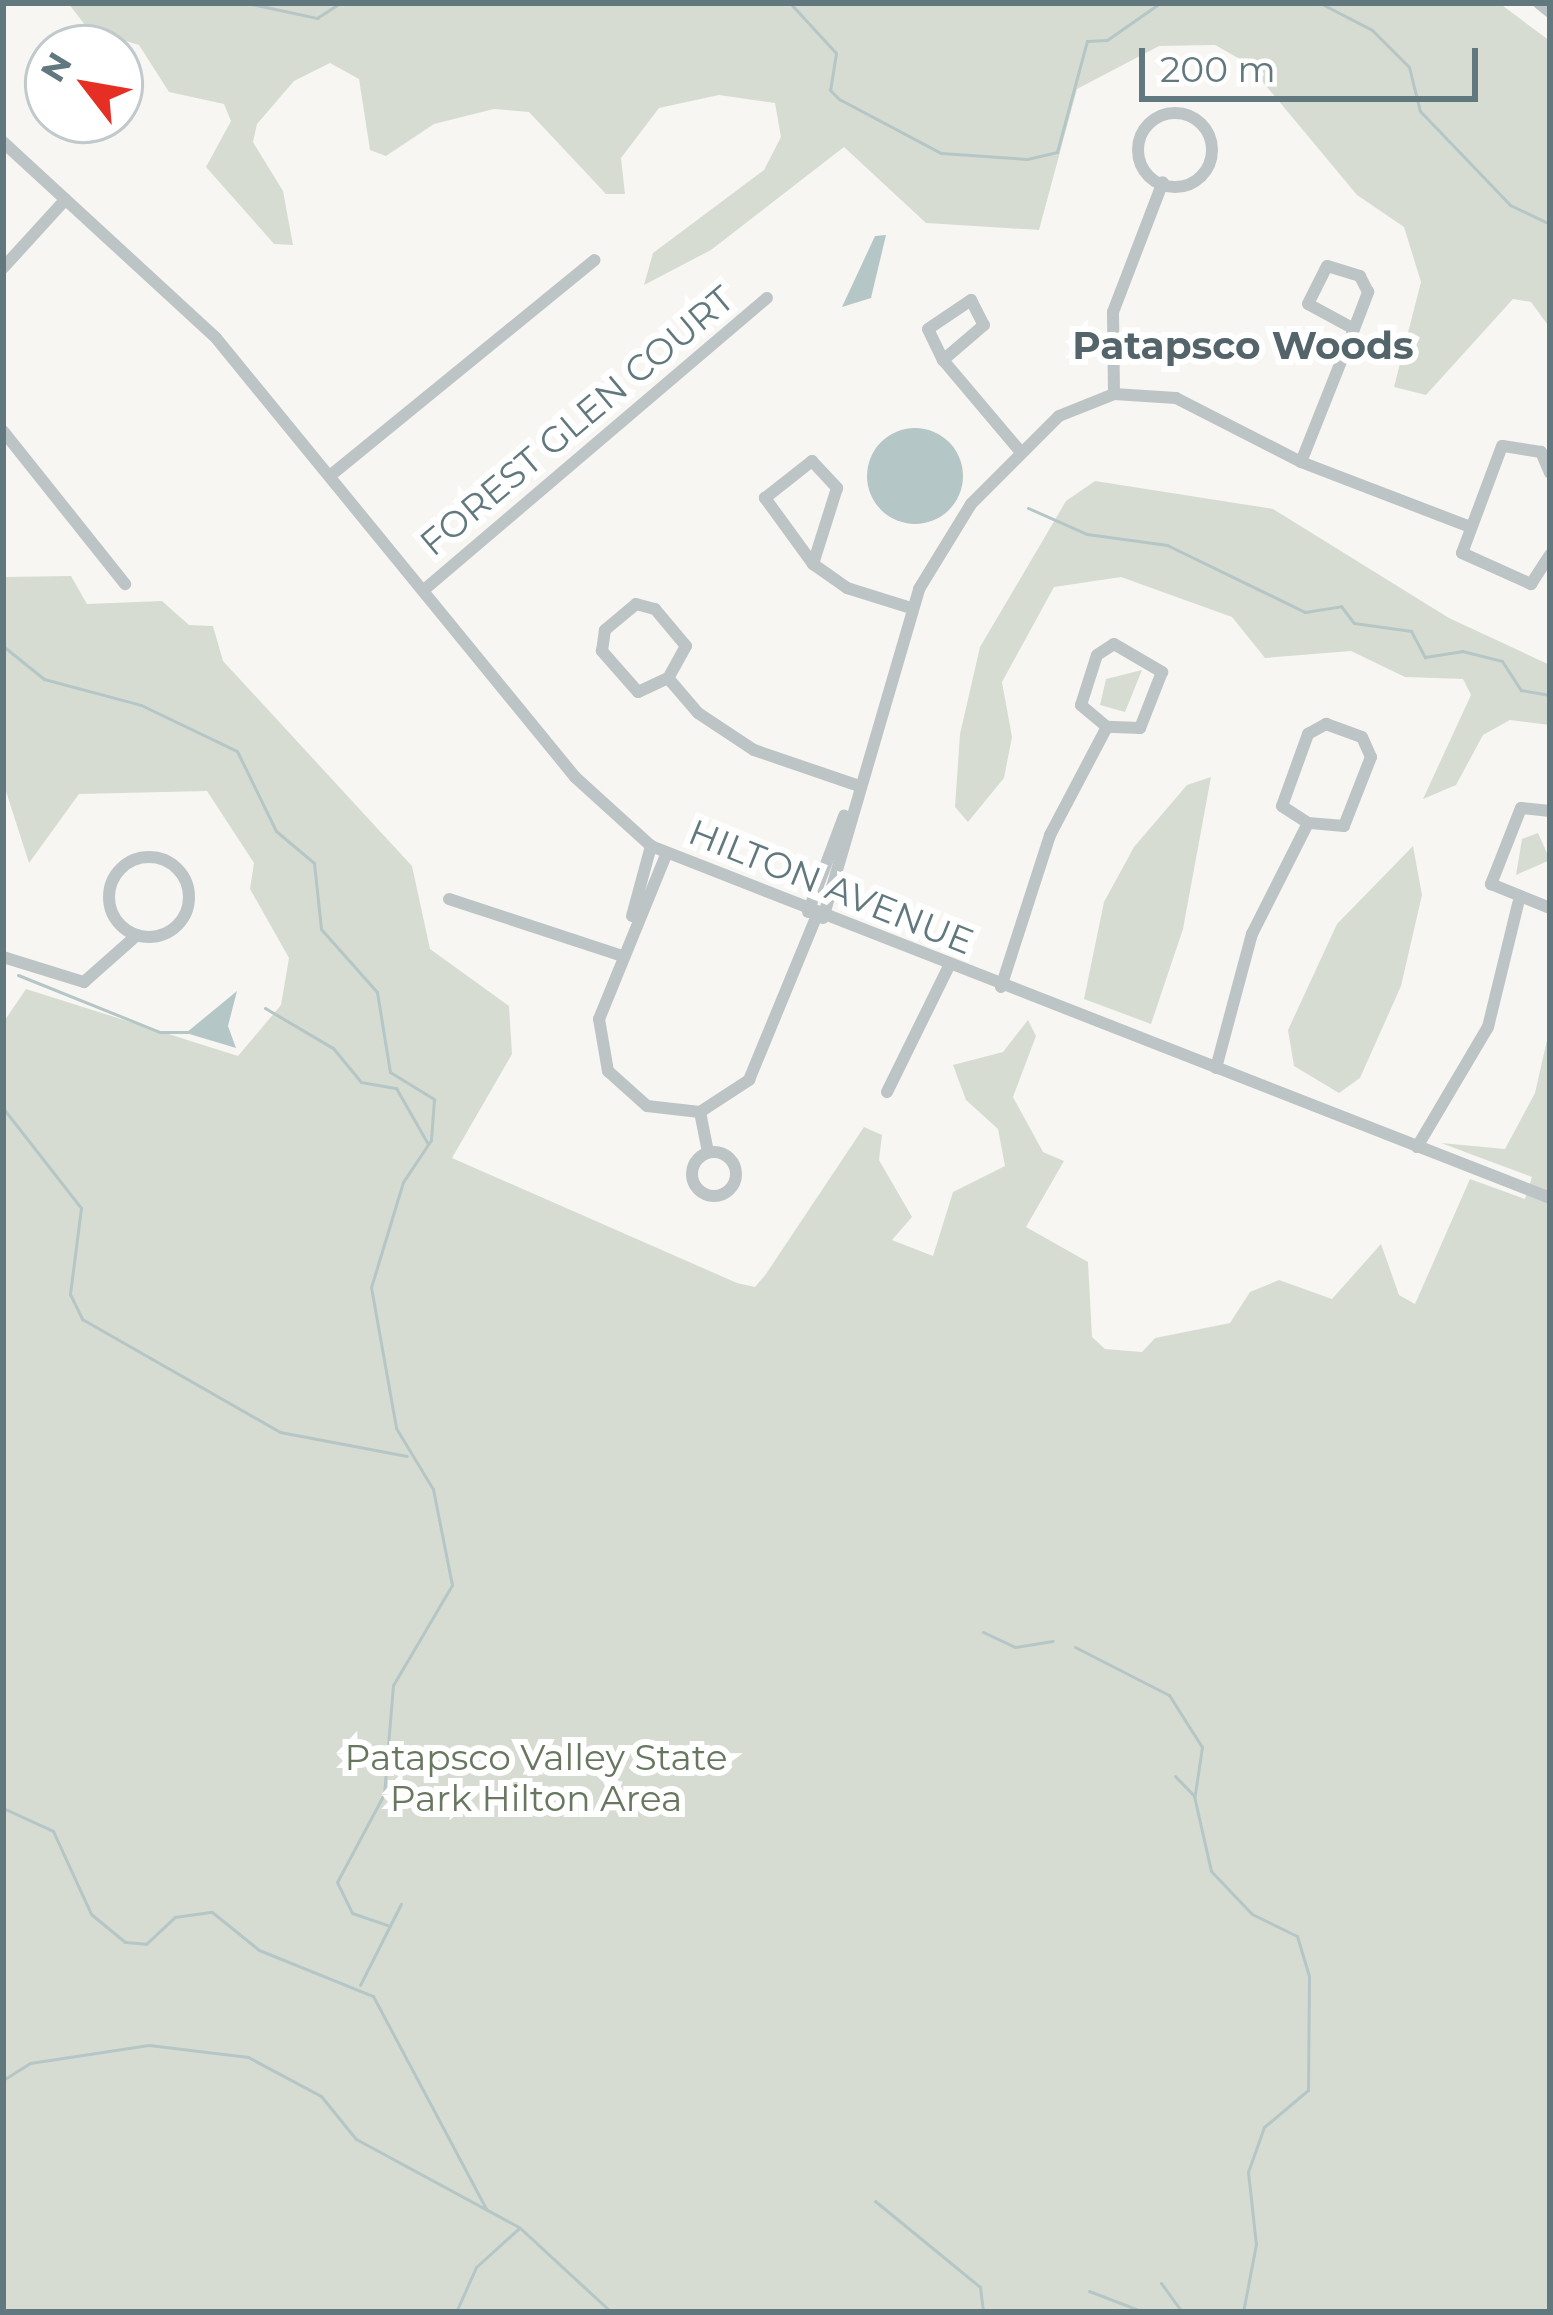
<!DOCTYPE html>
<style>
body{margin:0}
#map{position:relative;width:1553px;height:2315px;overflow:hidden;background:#f7f6f3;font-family:Montserrat,sans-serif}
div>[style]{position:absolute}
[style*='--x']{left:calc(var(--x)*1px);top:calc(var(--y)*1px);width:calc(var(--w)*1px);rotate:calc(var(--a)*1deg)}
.green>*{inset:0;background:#d7dcd2}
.water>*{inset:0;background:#b5c6c7}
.round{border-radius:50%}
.stream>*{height:3px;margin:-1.5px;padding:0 1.5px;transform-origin:1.5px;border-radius:1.5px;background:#b5c6c7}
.minor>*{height:12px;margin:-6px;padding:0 6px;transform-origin:6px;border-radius:6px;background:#bdc4c6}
.minor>.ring{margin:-6px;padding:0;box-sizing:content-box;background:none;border:12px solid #bdc4c6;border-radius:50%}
span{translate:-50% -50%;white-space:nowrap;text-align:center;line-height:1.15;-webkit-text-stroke:12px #fff;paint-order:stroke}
.street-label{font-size:36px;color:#61787f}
.park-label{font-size:36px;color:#687760}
.neighbourhood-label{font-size:39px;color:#53646a;font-weight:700}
.frame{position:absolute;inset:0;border:6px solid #61787f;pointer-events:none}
.north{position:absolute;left:24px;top:24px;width:120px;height:120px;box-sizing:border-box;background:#fff;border:3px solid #c0c9cc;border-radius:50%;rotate:301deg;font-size:33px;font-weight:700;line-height:48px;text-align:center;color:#61787f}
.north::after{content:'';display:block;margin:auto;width:42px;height:54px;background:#e62f24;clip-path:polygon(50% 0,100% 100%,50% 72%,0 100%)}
.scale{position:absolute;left:1139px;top:48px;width:339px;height:54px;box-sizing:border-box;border:6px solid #61787f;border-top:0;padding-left:15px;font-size:36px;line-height:42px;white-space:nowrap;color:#61787f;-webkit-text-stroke:9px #fff;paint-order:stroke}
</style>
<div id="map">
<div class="green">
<div style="clip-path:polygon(68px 3px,1499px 3px,1550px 41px,1550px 328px,1531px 302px,1513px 299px,1426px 395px,1394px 387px,1421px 282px,1404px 227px,1357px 195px,1247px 63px,1215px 45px,1159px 46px,1077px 89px,1039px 230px,926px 223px,844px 147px,711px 250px,644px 285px,653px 253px,764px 170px,781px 137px,775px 103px,719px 95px,659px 108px,621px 158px,625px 194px,606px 194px,529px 112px,494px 109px,434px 124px,386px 156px,370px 150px,359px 79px,330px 63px,294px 81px,257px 124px,253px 142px,283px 191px,293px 245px,274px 244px,206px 167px,231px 121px,224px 104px,169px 92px,139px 45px,89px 30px)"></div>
<div style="clip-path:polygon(1095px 481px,1273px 509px,1449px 618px,1550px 665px,1550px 725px,1510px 720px,1483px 735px,1456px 785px,1423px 799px,1471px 695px,1463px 679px,1405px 677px,1351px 651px,1265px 658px,1232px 617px,1121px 577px,1054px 587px,1002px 682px,1012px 737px,1004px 778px,968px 822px,955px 807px,960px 734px,980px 647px,1066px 501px)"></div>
<div style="clip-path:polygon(71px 576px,87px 604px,162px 601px,189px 625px,213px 626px,223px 661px,412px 866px,430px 949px,509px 1006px,512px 1054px,452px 1158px,737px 1283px,755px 1287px,766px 1274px,864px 1127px,882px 1135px,879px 1160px,912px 1217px,892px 1240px,933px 1256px,953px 1192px,1005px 1166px,998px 1129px,966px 1100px,953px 1065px,1003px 1052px,1028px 1020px,1036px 1036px,1013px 1097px,1043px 1152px,1064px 1161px,1026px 1227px,1088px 1262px,1092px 1337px,1105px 1349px,1142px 1352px,1155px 1338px,1230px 1323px,1250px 1292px,1279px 1280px,1332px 1299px,1381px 1244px,1399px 1295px,1415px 1304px,1470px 1179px,1525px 1199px,1532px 1177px,1441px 1143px,1505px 1149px,1535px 1093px,1550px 1027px,1550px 2312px,3px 2312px,3px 1023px,26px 989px,238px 1056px,281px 1005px,289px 958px,250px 889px,254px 863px,207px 791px,79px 794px,29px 863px,3px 782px,3px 577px)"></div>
<div style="clip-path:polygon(1142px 670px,1125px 712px,1100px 705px,1106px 679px)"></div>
<div style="clip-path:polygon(1211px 777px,1183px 929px,1151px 1024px,1084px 999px,1104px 902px,1134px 847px,1187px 785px)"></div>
<div style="clip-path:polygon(1538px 833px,1550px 860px,1516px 875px,1522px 839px)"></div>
<div style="clip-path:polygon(1413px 846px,1422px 895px,1401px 986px,1360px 1078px,1339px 1093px,1294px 1066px,1288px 1030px,1337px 924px)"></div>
</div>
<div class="water">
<div style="clip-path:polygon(886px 235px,871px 298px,842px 307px,875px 236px)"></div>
<div class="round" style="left:867px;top:428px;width:96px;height:96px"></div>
<div style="clip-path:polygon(237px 991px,228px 1026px,236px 1048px,186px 1033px)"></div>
</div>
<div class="stream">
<div style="--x:247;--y:3;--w:72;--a:12.1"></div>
<div style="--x:317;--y:18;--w:27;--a:-33"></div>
<div style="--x:746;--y:3;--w:5;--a:0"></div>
<div style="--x:790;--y:3;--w:68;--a:47.4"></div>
<div style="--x:836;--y:53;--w:37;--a:99"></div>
<div style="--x:830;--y:90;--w:13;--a:45"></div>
<div style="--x:839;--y:99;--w:115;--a:27.9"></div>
<div style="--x:941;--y:153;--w:86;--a:4"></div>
<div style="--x:1027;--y:159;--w:31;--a:-13"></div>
<div style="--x:1057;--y:152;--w:115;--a:-74.9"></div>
<div style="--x:1087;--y:41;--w:20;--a:-3"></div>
<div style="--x:1107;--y:40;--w:65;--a:-34.9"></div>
<div style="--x:1320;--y:3;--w:59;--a:27.4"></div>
<div style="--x:1372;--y:30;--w:52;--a:45"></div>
<div style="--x:1409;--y:67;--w:45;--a:76"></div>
<div style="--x:1420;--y:111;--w:130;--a:46.2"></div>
<div style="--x:1510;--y:205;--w:44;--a:25.4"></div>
<div style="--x:1028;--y:508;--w:64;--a:23.8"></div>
<div style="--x:1087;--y:534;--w:81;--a:7.8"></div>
<div style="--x:1167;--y:545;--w:153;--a:25.9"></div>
<div style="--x:1305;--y:612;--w:36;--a:-9"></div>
<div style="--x:1341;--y:606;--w:21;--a:53"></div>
<div style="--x:1354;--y:623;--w:58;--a:8"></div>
<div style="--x:1411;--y:631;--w:30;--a:62"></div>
<div style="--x:1425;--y:657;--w:37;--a:-9"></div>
<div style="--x:1462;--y:651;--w:41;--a:14"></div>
<div style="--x:1502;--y:661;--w:35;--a:57"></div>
<div style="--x:1521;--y:690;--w:29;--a:10"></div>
<div style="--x:3;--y:646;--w:53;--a:38.8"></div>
<div style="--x:44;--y:679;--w:100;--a:15"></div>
<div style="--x:141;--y:705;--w:106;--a:25.6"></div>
<div style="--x:237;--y:751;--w:89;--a:64"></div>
<div style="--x:276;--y:831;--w:50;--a:40.1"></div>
<div style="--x:314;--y:863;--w:66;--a:83.9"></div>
<div style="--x:321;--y:929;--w:84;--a:48.4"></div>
<div style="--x:377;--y:992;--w:81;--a:80.8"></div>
<div style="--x:390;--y:1072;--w:52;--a:31.5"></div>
<div style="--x:434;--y:1099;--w:41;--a:94.2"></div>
<div style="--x:431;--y:1140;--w:50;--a:123.7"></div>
<div style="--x:403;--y:1182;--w:110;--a:106.9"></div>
<div style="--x:371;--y:1287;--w:143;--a:79.9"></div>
<div style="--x:396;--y:1428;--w:71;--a:58.8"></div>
<div style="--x:433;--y:1489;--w:98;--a:78.8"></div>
<div style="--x:452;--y:1585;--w:116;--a:120.5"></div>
<div style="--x:393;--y:1685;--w:109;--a:94.7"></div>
<div style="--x:384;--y:1794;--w:100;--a:118.1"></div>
<div style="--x:337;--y:1882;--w:34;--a:64"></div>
<div style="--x:352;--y:1913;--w:39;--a:19"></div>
<div style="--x:18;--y:975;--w:153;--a:21.9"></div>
<div style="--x:160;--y:1032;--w:30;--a:0"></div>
<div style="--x:265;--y:1008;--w:79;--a:30.5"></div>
<div style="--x:333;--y:1048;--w:44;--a:50.5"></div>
<div style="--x:361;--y:1082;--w:36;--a:10"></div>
<div style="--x:396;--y:1088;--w:64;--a:60.3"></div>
<div style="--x:3;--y:1108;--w:127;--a:52"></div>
<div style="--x:81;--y:1208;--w:87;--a:97.3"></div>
<div style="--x:70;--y:1294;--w:28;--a:64"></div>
<div style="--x:82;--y:1319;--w:228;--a:29.7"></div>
<div style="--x:280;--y:1432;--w:129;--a:10.7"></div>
<div style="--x:983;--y:1632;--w:35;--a:25"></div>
<div style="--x:1015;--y:1647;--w:38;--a:-9"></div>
<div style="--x:1075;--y:1647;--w:106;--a:27.1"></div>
<div style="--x:1169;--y:1695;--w:62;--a:57.6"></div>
<div style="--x:1202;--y:1747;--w:48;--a:98.5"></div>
<div style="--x:1175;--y:1776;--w:28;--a:46"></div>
<div style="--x:1194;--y:1796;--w:77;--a:77.2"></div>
<div style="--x:1211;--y:1871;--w:59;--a:46.4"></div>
<div style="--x:1252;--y:1914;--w:50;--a:26.1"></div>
<div style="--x:1297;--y:1936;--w:42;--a:73.3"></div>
<div style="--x:1309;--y:1976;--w:114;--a:90.5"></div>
<div style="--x:1308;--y:2090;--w:57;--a:139.9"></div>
<div style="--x:1264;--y:2127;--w:48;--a:109.6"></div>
<div style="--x:1248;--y:2172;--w:72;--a:83.7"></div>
<div style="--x:1256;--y:2244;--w:69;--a:100.8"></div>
<div style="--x:3;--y:1808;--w:55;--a:24.7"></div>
<div style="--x:53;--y:1831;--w:91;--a:65.4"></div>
<div style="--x:91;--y:1914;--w:44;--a:39.5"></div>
<div style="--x:125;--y:1942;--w:21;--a:5"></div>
<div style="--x:146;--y:1944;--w:40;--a:-43"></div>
<div style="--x:175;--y:1917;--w:37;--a:-8"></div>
<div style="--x:212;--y:1912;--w:60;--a:39"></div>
<div style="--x:259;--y:1950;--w:123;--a:22"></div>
<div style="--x:373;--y:1996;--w:242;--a:62"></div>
<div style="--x:360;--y:1985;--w:91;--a:-63.2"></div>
<div style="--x:3;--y:2080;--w:32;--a:-32"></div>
<div style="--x:30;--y:2063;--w:120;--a:-8.6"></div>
<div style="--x:149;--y:2045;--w:100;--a:6.9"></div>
<div style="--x:248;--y:2057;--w:83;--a:28.1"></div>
<div style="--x:321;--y:2096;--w:55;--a:50.9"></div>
<div style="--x:356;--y:2139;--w:185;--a:28.4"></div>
<div style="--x:519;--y:2227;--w:125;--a:42.7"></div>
<div style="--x:875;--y:2201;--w:136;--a:39.3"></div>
<div style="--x:980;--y:2287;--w:25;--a:83"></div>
<div style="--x:1161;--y:2283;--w:36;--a:54"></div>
<div style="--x:1089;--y:2291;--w:59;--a:20.9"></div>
<div style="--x:456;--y:2312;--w:49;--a:-66"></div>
<div style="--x:476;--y:2267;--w:57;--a:-42.1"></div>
<div style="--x:636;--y:2312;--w:17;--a:0"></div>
<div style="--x:1207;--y:2312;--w:10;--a:0"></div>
</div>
<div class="minor">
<div style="--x:1539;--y:3;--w:14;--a:39"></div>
<div class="ring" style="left:1138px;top:113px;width:62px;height:62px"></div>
<div style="--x:3;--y:142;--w:289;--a:42.6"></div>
<div style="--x:216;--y:338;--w:567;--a:50.72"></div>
<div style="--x:575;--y:777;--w:103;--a:42.2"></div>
<div style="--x:651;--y:846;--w:965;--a:21.38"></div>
<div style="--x:3;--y:268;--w:93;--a:-47.6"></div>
<div style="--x:943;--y:360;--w:34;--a:-116"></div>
<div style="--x:928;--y:329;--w:52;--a:-34"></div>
<div style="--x:971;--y:300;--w:28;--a:63"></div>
<div style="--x:984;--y:325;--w:54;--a:139.5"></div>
<div style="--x:943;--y:360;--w:118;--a:49.8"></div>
<div style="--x:1114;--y:394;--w:82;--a:-90.7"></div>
<div style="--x:1113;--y:312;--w:139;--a:-69"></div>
<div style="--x:3;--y:431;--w:196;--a:51.4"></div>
<div style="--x:1301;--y:462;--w:143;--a:-68.3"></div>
<div style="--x:1354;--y:329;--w:40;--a:-69"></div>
<div style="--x:1368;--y:292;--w:18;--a:-117"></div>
<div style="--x:1360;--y:276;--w:34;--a:-163"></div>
<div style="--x:1327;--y:266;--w:42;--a:116.6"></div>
<div style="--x:1308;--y:304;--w:52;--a:28.5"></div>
<div style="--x:1550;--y:473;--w:23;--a:-113"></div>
<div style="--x:1541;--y:452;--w:39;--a:-171"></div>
<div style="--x:1502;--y:446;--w:114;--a:110.5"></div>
<div style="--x:1462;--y:553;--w:76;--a:24.2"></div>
<div style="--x:1531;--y:584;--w:35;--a:-57"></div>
<div style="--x:331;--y:475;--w:340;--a:-39.2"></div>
<div style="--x:813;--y:564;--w:82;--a:-126"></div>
<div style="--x:765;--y:498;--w:60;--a:-38.2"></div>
<div style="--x:812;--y:461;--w:37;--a:47"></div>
<div style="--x:837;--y:488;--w:80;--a:107.5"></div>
<div style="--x:813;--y:564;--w:42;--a:35.2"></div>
<div style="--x:847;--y:588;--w:67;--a:17.4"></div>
<div style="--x:425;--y:589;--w:449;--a:-40.4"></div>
<div style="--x:668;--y:678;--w:33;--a:155"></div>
<div style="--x:638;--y:692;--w:55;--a:-131.3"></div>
<div style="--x:602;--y:651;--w:21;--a:-82"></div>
<div style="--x:605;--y:630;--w:40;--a:-40"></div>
<div style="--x:636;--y:604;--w:20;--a:15"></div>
<div style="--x:655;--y:609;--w:48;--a:50"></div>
<div style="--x:686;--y:646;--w:37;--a:119"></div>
<div style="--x:668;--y:678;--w:46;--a:49.4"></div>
<div style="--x:698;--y:713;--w:67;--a:33.5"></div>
<div style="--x:754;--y:750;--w:108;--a:18.9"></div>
<div style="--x:1550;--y:811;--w:29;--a:-174"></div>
<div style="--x:1521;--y:808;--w:82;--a:111.5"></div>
<div style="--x:1491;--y:884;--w:64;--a:22.1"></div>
<div style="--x:666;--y:855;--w:177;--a:112.2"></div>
<div style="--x:599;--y:1019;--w:53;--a:80.2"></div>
<div style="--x:608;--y:1071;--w:52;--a:41.9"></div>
<div style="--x:647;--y:1106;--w:53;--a:6.5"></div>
<div style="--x:700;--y:1112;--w:59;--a:-33.1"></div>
<div style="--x:749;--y:1080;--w:178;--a:-67.6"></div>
<div class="ring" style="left:109px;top:857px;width:68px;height:68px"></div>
<div style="--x:449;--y:899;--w:179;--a:18.2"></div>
<div style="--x:808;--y:912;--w:103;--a:-69.4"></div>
<div style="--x:632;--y:916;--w:73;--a:-74.8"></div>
<div style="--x:823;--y:918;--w:343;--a:-73.7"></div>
<div style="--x:919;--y:589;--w:100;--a:-58.5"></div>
<div style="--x:971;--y:504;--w:124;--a:-45"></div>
<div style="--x:1059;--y:416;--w:59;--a:-21.8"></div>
<div style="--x:1114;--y:394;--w:62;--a:3.7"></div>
<div style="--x:1176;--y:398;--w:140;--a:27.1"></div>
<div style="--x:1301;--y:462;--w:181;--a:21"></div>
<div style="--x:3;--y:957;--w:85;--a:17.2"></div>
<div style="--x:84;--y:982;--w:69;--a:-41.5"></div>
<div style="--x:1001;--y:987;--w:160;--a:-72.1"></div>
<div style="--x:1050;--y:835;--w:122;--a:-62.2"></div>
<div style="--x:1107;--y:727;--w:34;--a:-140"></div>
<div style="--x:1081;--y:705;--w:52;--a:-72.3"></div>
<div style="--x:1097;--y:655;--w:20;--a:-33"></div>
<div style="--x:1114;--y:644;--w:56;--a:30.3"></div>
<div style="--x:1162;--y:672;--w:60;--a:111.4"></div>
<div style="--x:1140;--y:728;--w:33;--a:-178"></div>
<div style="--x:1216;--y:1068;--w:139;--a:-75"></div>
<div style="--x:1252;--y:934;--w:124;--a:-63.2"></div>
<div style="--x:1308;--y:823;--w:31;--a:-147"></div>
<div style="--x:1282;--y:806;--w:77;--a:-70.1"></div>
<div style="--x:1308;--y:734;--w:21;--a:-29"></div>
<div style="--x:1326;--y:724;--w:38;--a:20"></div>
<div style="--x:1362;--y:737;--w:22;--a:66"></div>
<div style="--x:1371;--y:757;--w:74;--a:111.4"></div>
<div style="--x:1344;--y:826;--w:36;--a:-175"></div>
<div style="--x:887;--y:1092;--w:140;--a:-63.8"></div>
<div style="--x:700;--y:1112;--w:41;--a:78.7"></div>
<div style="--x:1417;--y:1147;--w:139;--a:-59.4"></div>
<div style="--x:1488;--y:1027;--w:127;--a:-76.3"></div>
<div class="ring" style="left:692px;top:1152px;width:32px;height:32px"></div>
</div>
<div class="street-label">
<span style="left:577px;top:421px;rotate:-40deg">FOREST GLEN COURT</span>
<span style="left:831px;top:887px;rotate:22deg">HILTON AVENUE</span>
</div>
<div class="park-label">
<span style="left:536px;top:1778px">Patapsco Valley State<br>Park Hilton Area</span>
</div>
<div class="neighbourhood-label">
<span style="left:1243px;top:345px">Patapsco Woods</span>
</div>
<div class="frame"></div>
<div class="north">N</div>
<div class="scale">200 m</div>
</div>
